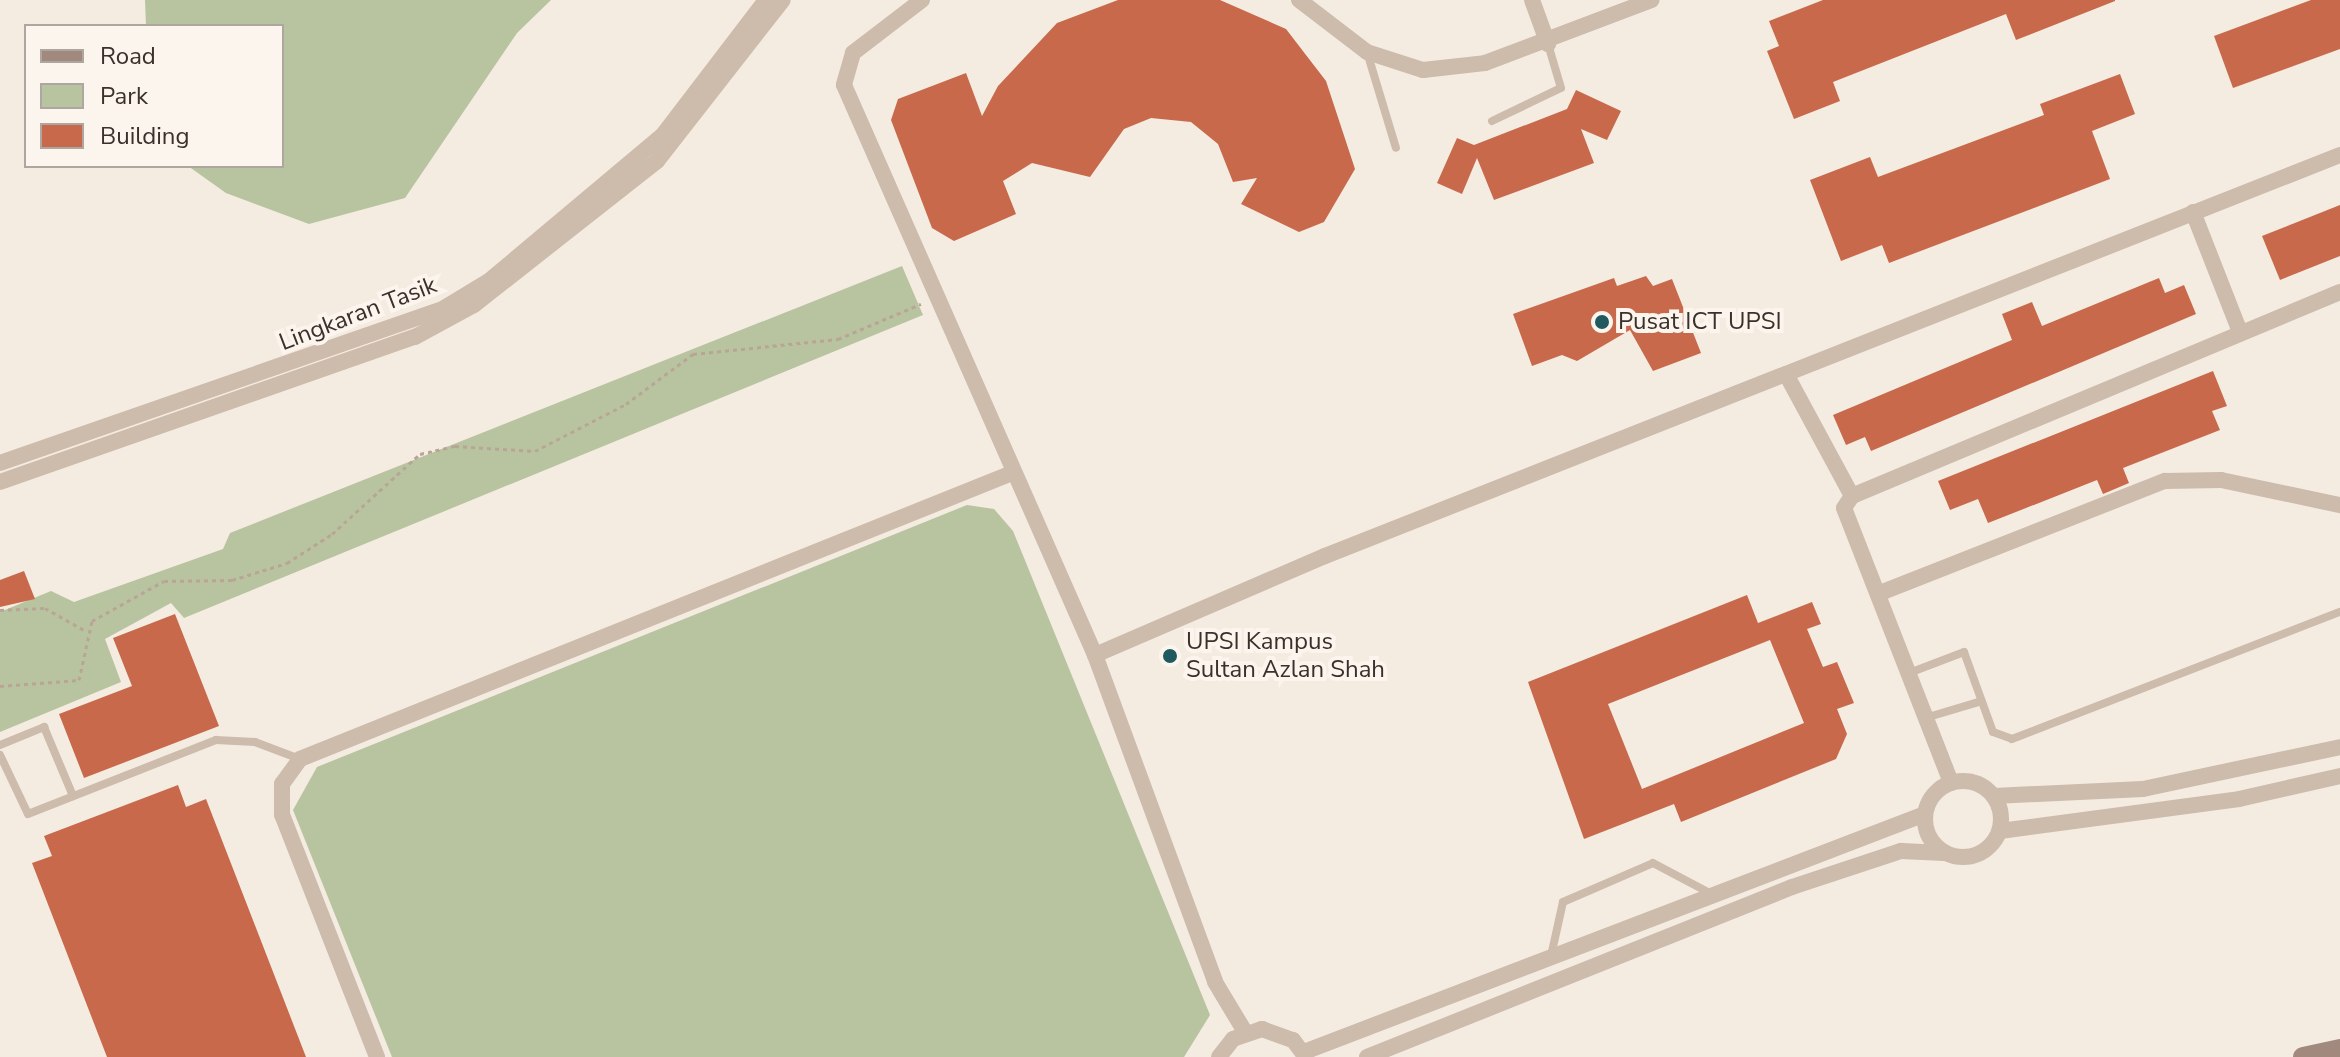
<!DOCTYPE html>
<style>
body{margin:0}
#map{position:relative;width:2340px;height:1057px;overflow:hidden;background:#f4ebe1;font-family:"Nunito Sans",sans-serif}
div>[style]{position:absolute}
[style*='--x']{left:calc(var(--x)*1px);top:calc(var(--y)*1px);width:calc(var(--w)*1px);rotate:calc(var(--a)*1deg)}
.green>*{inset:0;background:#b8c4a0}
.building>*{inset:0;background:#c8694b}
.path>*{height:3px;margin-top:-1.5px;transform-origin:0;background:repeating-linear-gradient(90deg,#b9a596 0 4px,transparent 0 8px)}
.lane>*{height:8px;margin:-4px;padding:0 4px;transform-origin:4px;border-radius:4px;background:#cdbbac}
.street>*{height:16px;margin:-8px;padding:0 8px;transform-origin:8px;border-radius:8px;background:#cdbbac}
.street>.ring{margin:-8px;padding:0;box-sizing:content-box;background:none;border:16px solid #cdbbac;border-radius:50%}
.secondary>*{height:20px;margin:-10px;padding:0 10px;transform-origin:10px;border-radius:10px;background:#a18a7d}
.dots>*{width:22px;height:22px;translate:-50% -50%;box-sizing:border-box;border:4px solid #fbf5ee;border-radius:50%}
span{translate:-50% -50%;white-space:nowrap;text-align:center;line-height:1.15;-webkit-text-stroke:8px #fbf5ee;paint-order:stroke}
.street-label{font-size:24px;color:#3b302b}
.poi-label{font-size:24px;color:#3b302b}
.left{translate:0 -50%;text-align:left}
.legend{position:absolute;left:24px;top:24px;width:260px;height:144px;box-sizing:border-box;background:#fbf5ee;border:2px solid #aea6a0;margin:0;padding:10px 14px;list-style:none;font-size:24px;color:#3b302b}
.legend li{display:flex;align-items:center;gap:16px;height:40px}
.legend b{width:40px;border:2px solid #aea6a0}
</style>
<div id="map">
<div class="green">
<div style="clip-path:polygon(145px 0,551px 0,517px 33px,405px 198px,309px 224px,226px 193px,188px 166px,282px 166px,282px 26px,146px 26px)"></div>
<div style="clip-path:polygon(902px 266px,923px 315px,184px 618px,171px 603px,105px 639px,121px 682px,0 732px,0 612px,51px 591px,74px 602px,223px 549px,230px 533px)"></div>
<div style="clip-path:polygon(967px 505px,994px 509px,1013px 531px,1210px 1015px,1184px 1057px,392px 1057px,293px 810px,317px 767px)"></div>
</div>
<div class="building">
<div style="clip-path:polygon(1118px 0,1220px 0,1286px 29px,1326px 81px,1355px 169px,1324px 222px,1299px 232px,1241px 204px,1257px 178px,1233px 182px,1218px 144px,1191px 122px,1151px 118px,1124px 129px,1090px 177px,1032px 163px,1003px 181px,1016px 214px,954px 241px,932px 228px,891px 120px,898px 99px,966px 73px,982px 116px,998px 86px,1057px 23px)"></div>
<div style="clip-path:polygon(1823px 0,2115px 0,2115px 1px,2016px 40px,2006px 14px,1833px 82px,1840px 101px,1794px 119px,1767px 51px,1779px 46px,1769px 21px)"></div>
<div style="clip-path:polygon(2311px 0,2340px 0,2340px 49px,2233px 88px,2214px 36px)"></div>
<div style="clip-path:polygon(2120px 74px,2135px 114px,2092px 131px,2110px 179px,1889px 263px,1882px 245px,1841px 261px,1810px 180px,1870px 157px,1878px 177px,2044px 115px,2040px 104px)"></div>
<div style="clip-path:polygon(1576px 90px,1621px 111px,1607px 140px,1581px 129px,1594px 163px,1494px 200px,1477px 158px,1462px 194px,1437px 183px,1457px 138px,1474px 145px,1567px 109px)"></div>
<div style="clip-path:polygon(2340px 205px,2340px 256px,2280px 280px,2262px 236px)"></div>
<div style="clip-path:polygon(1646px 276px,1653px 286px,1672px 279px,1701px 353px,1653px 371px,1630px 330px,1577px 361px,1562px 355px,1532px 366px,1513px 314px,1614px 278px,1617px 286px)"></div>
<div style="clip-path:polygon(2159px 278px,2165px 293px,2184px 285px,2196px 314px,1871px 451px,1865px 437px,1846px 445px,1833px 415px,2012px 340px,2002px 314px,2032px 302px,2042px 326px)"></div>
<div style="clip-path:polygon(2213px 371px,2227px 406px,2212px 411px,2220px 430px,2123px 468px,2129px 483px,2103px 494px,2097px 480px,1988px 523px,1978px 499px,1950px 510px,1938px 481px)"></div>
<div style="clip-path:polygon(24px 571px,35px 599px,0 607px,0 580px)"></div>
<div style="clip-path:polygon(evenodd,1747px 595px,1758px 623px,1812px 602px,1821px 624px,1807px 629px,1823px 667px,1837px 662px,1854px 703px,1837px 709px,1847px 734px,1836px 759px,1681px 822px,1674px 804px,1584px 839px,1528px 682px,1747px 595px,1770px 640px,1804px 723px,1642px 789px,1608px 704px,1770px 640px)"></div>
<div style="clip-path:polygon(175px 614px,219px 726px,84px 778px,59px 714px,132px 686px,113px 638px)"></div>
<div style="clip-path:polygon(178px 785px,186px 807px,206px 799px,306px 1057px,107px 1057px,32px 863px,52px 856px,44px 836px)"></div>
</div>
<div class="path">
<div style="--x:0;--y:610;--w:45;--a:-2.5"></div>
<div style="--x:45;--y:608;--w:45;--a:29.4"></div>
<div style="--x:0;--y:686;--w:79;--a:-4.3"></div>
<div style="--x:79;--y:680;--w:60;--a:-77.6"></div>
<div style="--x:92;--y:621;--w:82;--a:-29.1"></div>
<div style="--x:164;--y:581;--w:68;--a:-0.8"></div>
<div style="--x:232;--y:580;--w:58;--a:-17.2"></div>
<div style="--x:287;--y:563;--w:54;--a:-32.8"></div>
<div style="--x:332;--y:534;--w:119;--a:-42.3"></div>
<div style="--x:420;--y:454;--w:36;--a:-13"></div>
<div style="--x:455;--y:446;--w:80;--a:3.6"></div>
<div style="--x:535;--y:451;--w:102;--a:-27.3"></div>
<div style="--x:626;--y:404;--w:84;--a:-36.7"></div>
<div style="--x:693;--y:354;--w:146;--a:-5.9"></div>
<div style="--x:838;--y:339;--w:90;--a:-22.9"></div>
</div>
<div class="lane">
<div style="--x:1367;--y:52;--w:100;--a:73.2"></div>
<div style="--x:1492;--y:121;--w:76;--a:-25.6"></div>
<div style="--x:1561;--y:88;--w:46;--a:-106.5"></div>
<div style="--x:1909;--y:673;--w:59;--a:-20.9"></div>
<div style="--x:1964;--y:652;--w:85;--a:70.1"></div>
<div style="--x:1993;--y:732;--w:20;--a:20"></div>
<div style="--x:2012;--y:739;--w:352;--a:-21.2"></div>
<div style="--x:1925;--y:718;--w:59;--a:-16.6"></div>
<div style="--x:0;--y:745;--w:48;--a:-22.2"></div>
<div style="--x:44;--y:727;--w:75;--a:67.2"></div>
<div style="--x:0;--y:755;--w:65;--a:64.6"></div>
<div style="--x:28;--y:814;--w:202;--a:-21.5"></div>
<div style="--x:216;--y:740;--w:39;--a:3"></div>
<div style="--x:255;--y:742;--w:48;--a:20.7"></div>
<div style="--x:1551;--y:956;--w:55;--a:-77.5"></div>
<div style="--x:1563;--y:902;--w:98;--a:-23.4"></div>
<div style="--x:1653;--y:863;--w:62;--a:27.8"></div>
</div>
<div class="street">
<div style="--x:922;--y:0;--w:87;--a:142.5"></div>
<div style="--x:853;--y:53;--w:33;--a:106"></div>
<div style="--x:844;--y:85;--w:623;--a:66.23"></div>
<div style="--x:1095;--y:655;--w:348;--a:69.8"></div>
<div style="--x:1215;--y:982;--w:58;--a:59"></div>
<div style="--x:1299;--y:0;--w:86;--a:37.4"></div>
<div style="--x:1367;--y:52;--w:59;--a:17.8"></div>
<div style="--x:1423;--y:70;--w:62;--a:-6.4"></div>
<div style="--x:1485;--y:63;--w:178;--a:-20.7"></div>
<div style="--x:1532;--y:0;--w:47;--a:70"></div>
<div style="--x:2193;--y:212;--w:129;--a:68.6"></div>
<div style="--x:1786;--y:374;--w:139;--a:61.6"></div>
<div style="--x:1852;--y:496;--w:14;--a:124"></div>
<div style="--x:1844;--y:508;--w:295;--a:68.7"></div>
<div style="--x:0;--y:463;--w:470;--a:-19.2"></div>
<div style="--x:444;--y:308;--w:52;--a:-31"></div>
<div style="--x:489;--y:281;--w:226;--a:-40"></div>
<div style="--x:662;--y:136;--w:171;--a:-52.6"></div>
<div style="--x:0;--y:482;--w:440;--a:-19.3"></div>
<div style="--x:415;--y:337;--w:67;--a:-28.5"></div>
<div style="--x:474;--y:305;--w:233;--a:-38.2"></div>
<div style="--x:657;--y:161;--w:204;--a:-52"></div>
<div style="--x:1852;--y:496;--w:529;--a:-22.69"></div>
<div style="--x:1880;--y:593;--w:306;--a:-21.5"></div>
<div style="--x:2165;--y:481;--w:56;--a:-1"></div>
<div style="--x:2221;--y:480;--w:122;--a:11.9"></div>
<div style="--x:1095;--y:655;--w:250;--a:-23.3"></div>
<div style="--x:1325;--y:556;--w:1091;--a:-21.56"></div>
<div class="ring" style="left:1925px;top:781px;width:60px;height:60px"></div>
<div style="--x:1994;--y:796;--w:149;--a:-2.7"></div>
<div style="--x:2143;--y:789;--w:201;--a:-12"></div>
<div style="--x:2000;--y:831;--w:241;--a:-7.6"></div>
<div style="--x:2239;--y:799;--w:104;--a:-12.8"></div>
<div style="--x:1304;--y:1052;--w:665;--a:-20.97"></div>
<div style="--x:377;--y:1057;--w:260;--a:-111.4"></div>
<div style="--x:282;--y:815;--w:31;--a:-90"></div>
<div style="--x:282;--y:784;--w:31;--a:-54"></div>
<div style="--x:300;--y:759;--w:767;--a:-21.88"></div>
<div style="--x:1219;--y:1057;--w:23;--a:-52"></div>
<div style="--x:1233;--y:1039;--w:31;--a:-19"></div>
<div style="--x:1262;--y:1029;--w:33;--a:20"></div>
<div style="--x:1293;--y:1040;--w:21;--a:53"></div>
<div style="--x:1367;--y:1057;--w:458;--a:-21.8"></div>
<div style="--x:1792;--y:887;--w:115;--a:-18.3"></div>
<div style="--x:1901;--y:851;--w:43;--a:2.7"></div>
</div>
<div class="secondary">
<div style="--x:2303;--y:1057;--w:38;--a:-12"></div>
</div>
<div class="dots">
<div style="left:1602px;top:322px;background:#1f5a5e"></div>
<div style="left:1170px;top:656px;background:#1f5a5e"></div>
</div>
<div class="street-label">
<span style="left:358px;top:314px;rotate:-21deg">Lingkaran Tasik</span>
</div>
<div class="poi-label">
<span class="left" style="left:1618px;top:322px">Pusat ICT UPSI</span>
<span class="left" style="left:1186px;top:656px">UPSI Kampus<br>Sultan Azlan Shah</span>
</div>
<ul class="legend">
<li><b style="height:10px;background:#a18a7d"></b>Road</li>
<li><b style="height:22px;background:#b8c4a0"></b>Park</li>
<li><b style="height:22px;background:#c8694b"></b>Building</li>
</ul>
</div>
